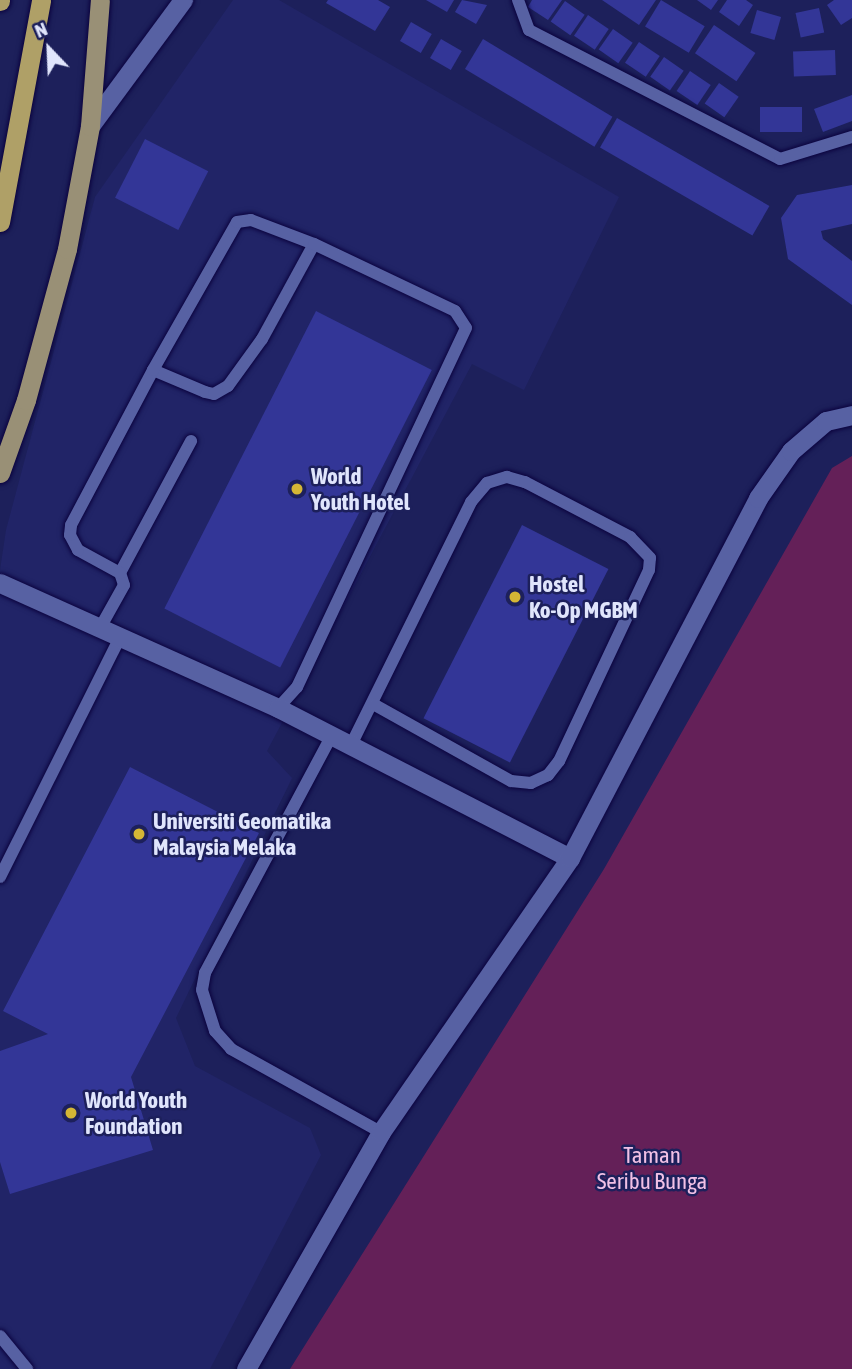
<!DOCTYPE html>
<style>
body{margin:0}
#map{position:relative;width:852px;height:1369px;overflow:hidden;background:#1d205b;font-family:"Asap Condensed",sans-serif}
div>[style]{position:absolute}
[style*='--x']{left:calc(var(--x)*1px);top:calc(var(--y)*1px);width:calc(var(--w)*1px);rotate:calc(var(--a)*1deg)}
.built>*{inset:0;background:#212467}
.green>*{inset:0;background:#642058}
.building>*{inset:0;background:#333697;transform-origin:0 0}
.roads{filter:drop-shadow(0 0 2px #0b033e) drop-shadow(0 0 2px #0b033e)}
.service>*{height:12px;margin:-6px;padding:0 6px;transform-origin:6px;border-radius:6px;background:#5761a3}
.minor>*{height:19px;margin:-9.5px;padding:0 9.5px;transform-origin:9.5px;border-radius:9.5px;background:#5761a3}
.primary>*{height:19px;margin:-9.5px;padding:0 9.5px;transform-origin:9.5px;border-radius:9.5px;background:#999076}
.trunk>*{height:19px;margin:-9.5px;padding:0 9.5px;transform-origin:9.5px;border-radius:9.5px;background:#afa067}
.dots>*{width:19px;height:19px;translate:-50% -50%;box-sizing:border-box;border:4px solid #1d205b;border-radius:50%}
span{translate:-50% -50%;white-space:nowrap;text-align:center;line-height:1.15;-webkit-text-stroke:5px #1d205b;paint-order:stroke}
.poi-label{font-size:23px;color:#e0e5fc;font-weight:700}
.left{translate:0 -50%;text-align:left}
.park-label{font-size:23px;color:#f1c0e5}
.north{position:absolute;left:14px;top:14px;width:70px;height:70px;-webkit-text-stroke:5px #1d205b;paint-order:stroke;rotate:337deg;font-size:19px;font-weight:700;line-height:28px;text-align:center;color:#e0e5fc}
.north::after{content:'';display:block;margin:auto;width:24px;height:32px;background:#e0e5fc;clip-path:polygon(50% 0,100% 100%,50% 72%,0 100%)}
</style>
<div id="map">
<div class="built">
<div style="clip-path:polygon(233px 0,279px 0,619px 197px,524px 390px,472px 364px,267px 751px,292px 778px,176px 1018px,195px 1066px,310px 1128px,321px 1155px,210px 1369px,0 1369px,0 570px,6px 530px,95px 197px)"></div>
</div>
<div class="green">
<div style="clip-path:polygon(852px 456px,852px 1369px,290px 1369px,604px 869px,832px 468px)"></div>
</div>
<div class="building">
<div style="clip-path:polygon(328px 0,378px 0,390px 7px,375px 31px,326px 3px)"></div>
<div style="clip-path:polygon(426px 0,454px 0,447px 12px)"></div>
<div style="clip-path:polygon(462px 0,487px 5px,476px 24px,455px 12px)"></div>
<div style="clip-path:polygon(532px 0,562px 0,548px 20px,528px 7px)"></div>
<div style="clip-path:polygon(602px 0,656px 0,639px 25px)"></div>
<div style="left:661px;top:0;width:51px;height:31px;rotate:31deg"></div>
<div style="clip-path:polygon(697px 0,718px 0,711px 10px)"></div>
<div style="clip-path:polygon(727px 0,746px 0,753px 5px,739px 26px,719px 12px)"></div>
<div style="clip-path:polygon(834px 0,852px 0,852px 18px,841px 25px,827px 5px)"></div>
<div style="left:565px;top:1px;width:24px;height:25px;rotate:35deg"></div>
<div style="left:819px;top:8px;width:25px;height:24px;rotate:78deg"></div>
<div style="left:757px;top:10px;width:25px;height:24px;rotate:16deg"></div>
<div style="left:588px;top:15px;width:25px;height:25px;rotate:34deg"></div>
<div style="left:411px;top:22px;width:24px;height:22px;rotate:30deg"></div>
<div style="left:714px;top:25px;width:50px;height:34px;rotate:34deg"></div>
<div style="left:613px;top:29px;width:24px;height:25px;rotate:35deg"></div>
<div style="left:441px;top:39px;width:24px;height:22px;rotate:30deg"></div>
<div style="left:483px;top:39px;width:151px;height:35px;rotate:31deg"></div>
<div style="left:639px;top:42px;width:25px;height:25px;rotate:34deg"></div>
<div style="left:835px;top:50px;width:25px;height:42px;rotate:88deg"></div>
<div style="left:664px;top:57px;width:24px;height:24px;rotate:35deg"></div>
<div style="left:690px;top:71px;width:25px;height:24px;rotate:34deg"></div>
<div style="left:719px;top:83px;width:24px;height:25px;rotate:35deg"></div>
<div style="clip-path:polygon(852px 95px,852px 121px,823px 132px,814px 109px)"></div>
<div style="left:760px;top:107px;width:42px;height:25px"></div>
<div style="left:617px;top:118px;width:176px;height:34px;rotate:30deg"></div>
<div style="left:145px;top:139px;width:71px;height:66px;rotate:27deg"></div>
<div style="clip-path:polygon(852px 185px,852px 224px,821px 231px,823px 239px,852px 261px,852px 305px,788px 259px,781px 218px,797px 195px)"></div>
<div style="left:316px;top:311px;width:130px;height:334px;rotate:27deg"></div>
<div style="left:522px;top:525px;width:97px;height:217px;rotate:27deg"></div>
<div style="clip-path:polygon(130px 767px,259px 833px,131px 1077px,153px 1150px,10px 1194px,0 1162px,0 1051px,48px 1034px,3px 1011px)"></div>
</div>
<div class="roads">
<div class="service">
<div style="--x:518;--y:0;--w:32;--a:70"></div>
<div style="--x:529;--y:30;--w:282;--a:27.2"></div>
<div style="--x:780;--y:159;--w:75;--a:-17"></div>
<div style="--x:153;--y:370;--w:56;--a:22.9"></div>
<div style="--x:205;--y:392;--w:9;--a:13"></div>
<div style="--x:214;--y:394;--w:16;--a:-30"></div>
<div style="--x:228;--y:386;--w:58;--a:-54.1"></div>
<div style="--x:262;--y:339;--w:108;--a:-61.3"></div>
<div style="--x:120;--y:573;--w:150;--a:-61.7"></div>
<div style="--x:100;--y:628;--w:49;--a:-60.8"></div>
<div style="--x:124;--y:585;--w:13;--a:-108"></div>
<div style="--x:120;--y:573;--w:48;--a:-151.3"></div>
<div style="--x:78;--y:550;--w:17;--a:-118"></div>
<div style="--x:70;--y:535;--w:10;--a:-84"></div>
<div style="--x:71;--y:525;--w:175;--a:-62.1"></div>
<div style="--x:153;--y:370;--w:170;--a:-60.4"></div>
<div style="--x:237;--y:222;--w:14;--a:-8"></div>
<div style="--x:251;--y:220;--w:67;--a:20.9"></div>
<div style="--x:314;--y:244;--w:156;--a:25.4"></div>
<div style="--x:455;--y:311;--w:20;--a:57"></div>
<div style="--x:466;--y:328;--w:397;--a:115.2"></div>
<div style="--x:297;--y:687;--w:28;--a:132"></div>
<div style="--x:332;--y:735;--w:270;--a:118.1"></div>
<div style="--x:205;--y:973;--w:17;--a:100"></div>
<div style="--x:202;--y:990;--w:43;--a:72.4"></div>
<div style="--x:215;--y:1031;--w:24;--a:48"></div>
<div style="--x:231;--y:1049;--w:171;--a:29"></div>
<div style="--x:351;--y:745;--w:271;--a:-63.7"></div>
<div style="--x:471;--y:502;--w:25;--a:-50"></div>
<div style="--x:487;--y:483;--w:21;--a:-17"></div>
<div style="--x:507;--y:477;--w:19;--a:16"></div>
<div style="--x:525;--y:482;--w:119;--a:27.6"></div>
<div style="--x:630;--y:537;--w:29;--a:46"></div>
<div style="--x:650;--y:558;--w:12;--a:95"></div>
<div style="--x:649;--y:570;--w:211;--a:115.2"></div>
<div style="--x:559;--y:761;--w:18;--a:128"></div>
<div style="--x:548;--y:775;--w:19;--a:155"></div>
<div style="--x:531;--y:783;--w:20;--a:-174"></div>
<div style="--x:511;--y:781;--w:156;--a:-150.8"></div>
<div style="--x:0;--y:877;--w:268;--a:-63.4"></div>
<div style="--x:0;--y:1336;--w:43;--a:50.7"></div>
</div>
<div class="minor">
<div style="--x:90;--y:126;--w:157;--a:-53.6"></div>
<div style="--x:0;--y:583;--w:305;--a:24.2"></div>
<div style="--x:278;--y:708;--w:328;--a:27.2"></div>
<div style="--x:246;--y:1369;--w:273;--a:-60.3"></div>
<div style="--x:381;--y:1132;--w:333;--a:-55.4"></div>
<div style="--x:570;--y:858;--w:406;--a:-62.4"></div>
<div style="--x:758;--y:498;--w:57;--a:-54.9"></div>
<div style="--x:791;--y:451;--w:46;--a:-40.6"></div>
<div style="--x:826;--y:421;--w:27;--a:-13"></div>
</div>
<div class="primary">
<div style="--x:0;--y:473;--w:77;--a:-70.4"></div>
<div style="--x:26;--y:400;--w:156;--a:-74.8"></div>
<div style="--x:67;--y:249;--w:125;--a:-79.4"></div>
<div style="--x:90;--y:126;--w:126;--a:-85.5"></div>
</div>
<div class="trunk">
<div style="--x:0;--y:1;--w:1;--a:-90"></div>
<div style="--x:0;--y:222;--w:226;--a:-79.5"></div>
</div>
</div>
<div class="dots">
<div style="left:297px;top:489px;background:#d4b635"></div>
<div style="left:515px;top:597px;background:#d4b635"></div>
<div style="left:139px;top:834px;background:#d4b635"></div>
<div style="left:71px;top:1113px;background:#d4b635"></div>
</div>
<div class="poi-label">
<span class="left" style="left:311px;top:489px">World<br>Youth Hotel</span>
<span class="left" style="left:529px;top:597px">Hostel<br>Ko-Op MGBM</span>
<span class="left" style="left:153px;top:834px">Universiti Geomatika<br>Malaysia Melaka</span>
<span class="left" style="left:85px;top:1113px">World Youth<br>Foundation</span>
</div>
<div class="park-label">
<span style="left:652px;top:1168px">Taman<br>Seribu Bunga</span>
</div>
<div class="north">N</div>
</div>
